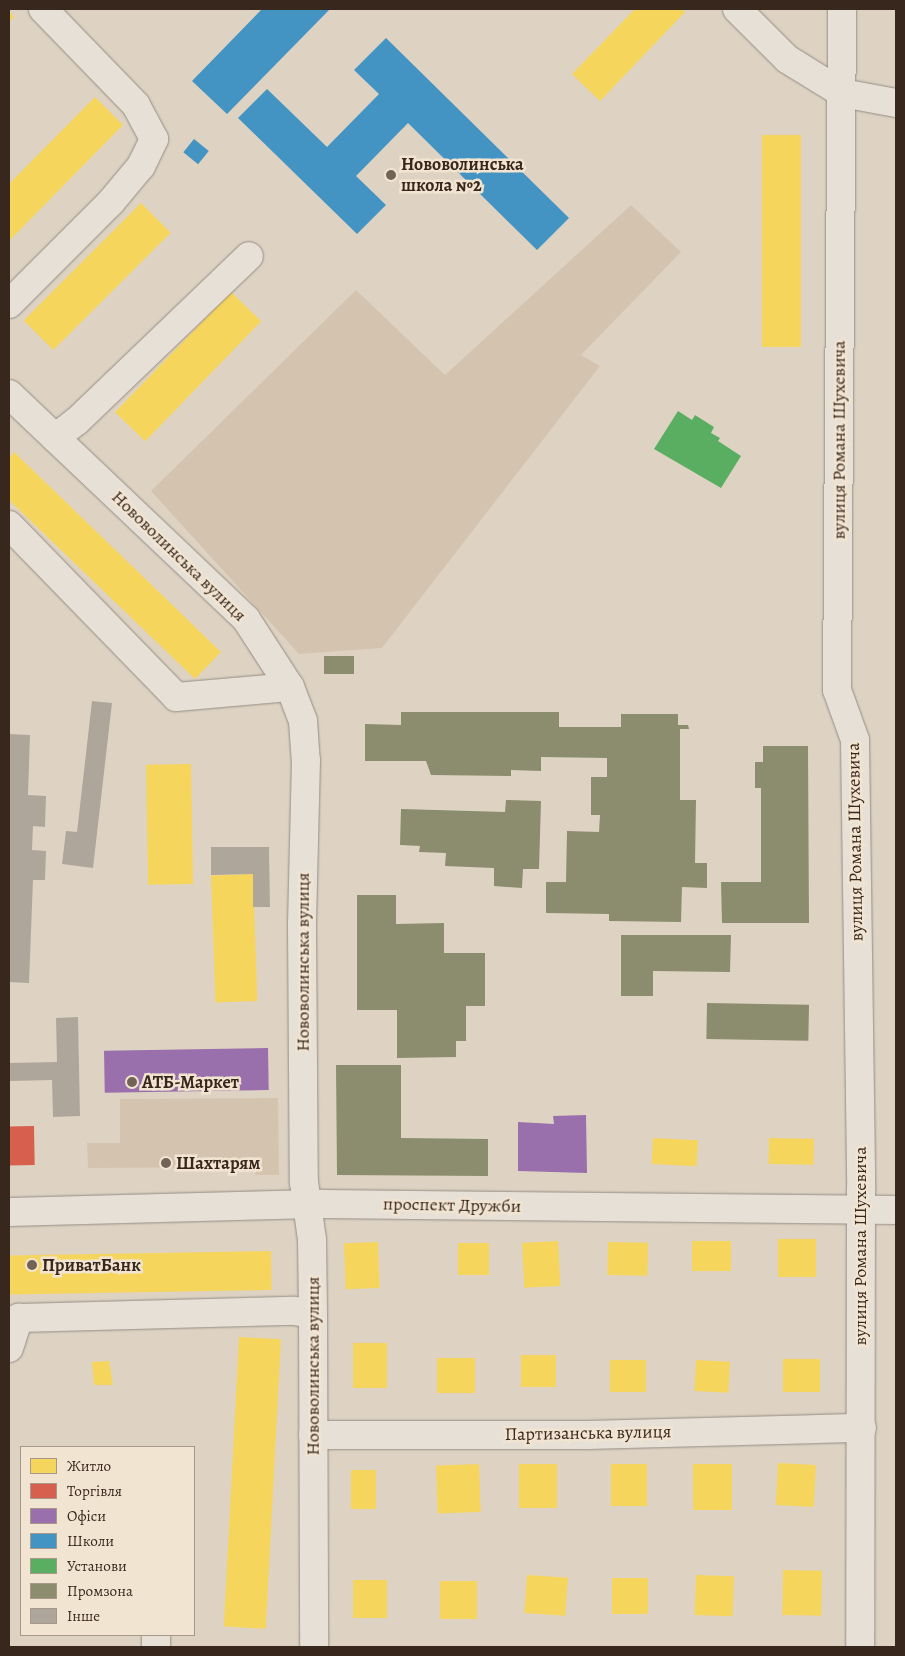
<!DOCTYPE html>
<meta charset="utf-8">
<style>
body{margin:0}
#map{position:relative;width:905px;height:1656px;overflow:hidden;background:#ded3c3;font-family:Alegreya,serif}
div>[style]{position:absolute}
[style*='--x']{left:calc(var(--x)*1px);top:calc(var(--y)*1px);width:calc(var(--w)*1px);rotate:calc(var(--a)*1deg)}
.green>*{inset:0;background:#d4c4af}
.homes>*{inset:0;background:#f6d55c;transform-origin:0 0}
.shops>*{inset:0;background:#d6604d;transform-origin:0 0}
.offices>*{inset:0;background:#9970ab;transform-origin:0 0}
.schools>*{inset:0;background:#4393c3;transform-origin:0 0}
.public>*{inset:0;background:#5aae61}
.industry>*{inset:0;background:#8c8c6e;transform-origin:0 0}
.building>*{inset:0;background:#afa69b}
.roads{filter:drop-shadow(0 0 1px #958d83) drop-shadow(0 0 1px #958d83)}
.minor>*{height:28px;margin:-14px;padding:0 14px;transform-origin:14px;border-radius:14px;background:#e6e0d7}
.dots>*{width:14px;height:14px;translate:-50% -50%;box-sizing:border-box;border:2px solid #f1e4d1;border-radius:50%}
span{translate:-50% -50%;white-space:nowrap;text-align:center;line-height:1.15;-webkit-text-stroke:5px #f1e4d1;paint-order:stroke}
.poi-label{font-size:18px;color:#38271d;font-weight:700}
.left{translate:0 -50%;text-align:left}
.street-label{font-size:18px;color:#38271d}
.frame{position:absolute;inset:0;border:10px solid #38271d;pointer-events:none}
.legend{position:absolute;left:20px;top:1446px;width:175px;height:190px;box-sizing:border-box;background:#f1e4d1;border:1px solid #a79889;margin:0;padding:6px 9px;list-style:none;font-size:15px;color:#38271d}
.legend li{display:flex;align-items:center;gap:10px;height:25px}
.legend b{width:25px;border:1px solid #a79889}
</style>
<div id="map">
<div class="green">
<div style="clip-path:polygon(631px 205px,681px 252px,581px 355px,600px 366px,382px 648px,299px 654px,151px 491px,356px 290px,445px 375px)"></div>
<div style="clip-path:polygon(278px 1098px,279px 1175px,257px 1175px,243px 1167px,88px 1168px,87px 1143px,120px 1143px,120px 1099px)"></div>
</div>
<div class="homes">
<div style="clip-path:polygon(635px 9px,681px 9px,685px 12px,600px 101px,572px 74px)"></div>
<div style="clip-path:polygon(9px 11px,14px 17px,9px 22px)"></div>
<div style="clip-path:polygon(95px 97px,123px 125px,9px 241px,9px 184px)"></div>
<div style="left:762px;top:135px;width:39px;height:212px"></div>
<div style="left:141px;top:203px;width:42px;height:166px;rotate:45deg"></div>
<div style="left:231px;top:292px;width:42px;height:167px;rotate:44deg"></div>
<div style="clip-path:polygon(14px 452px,221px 652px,195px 679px,9px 500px,9px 458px)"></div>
<div style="left:191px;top:764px;width:120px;height:45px;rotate:89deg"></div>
<div style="left:253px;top:874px;width:127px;height:42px;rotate:88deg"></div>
<div style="left:653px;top:1138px;width:45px;height:26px;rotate:3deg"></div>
<div style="left:769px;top:1138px;width:45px;height:26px;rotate:1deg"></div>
<div style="left:778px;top:1239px;width:38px;height:38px"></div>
<div style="left:558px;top:1241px;width:45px;height:36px;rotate:87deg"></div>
<div style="left:692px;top:1241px;width:39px;height:30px"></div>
<div style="left:378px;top:1242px;width:46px;height:34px;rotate:88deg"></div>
<div style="left:608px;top:1242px;width:40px;height:33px;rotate:1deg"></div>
<div style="left:458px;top:1243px;width:31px;height:32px"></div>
<div style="left:271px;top:1251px;width:39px;height:262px;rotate:89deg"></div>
<div style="left:239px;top:1337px;width:42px;height:290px;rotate:3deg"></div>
<div style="left:353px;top:1343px;width:34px;height:45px"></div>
<div style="left:521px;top:1355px;width:35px;height:32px"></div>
<div style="left:437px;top:1358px;width:38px;height:35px"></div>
<div style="left:783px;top:1359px;width:37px;height:33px"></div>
<div style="left:610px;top:1360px;width:36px;height:32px"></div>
<div style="left:696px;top:1360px;width:34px;height:31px;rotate:3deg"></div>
<div style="clip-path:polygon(109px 1361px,113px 1385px,94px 1385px,92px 1362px)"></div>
<div style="left:778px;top:1463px;width:38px;height:42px;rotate:3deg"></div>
<div style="left:479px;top:1464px;width:48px;height:43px;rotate:88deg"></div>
<div style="left:519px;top:1464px;width:38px;height:44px"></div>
<div style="left:611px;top:1464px;width:36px;height:42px"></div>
<div style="left:693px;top:1464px;width:39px;height:46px"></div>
<div style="left:351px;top:1470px;width:25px;height:39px"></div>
<div style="left:783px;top:1570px;width:39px;height:45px;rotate:1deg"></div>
<div style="left:527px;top:1575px;width:41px;height:38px;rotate:4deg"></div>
<div style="left:696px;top:1575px;width:38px;height:40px;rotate:2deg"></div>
<div style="left:612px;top:1578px;width:36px;height:36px"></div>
<div style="left:353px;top:1580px;width:34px;height:38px"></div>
<div style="left:440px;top:1581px;width:37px;height:38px"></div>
</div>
<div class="shops">
<div style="left:34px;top:1126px;width:39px;height:25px;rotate:89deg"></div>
</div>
<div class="offices">
<div style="left:268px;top:1048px;width:42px;height:164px;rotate:89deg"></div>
<div style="clip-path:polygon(586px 1115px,587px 1173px,518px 1171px,518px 1122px,554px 1124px,553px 1116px)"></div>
</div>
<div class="schools">
<div style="clip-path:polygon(262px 9px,330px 9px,227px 114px,192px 81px)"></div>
<div style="clip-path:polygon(386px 38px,569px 218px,537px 250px,408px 123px,356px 176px,386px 205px,357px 234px,238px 118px,267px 89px,327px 147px,379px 94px,354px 70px)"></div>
<div style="left:194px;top:139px;width:19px;height:17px;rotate:39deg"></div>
</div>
<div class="public">
<div style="clip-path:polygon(678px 411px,692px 420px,695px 415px,714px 427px,711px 433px,720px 438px,718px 441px,741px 456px,721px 488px,654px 449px)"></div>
</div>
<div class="industry">
<div style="left:324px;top:656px;width:30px;height:18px"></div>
<div style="clip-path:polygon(401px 712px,559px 712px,559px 727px,621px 727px,621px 714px,678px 714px,678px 725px,688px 725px,689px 729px,680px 729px,680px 800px,696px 800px,695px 863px,707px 863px,707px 888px,682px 887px,681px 922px,609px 921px,609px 914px,546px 913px,546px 882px,566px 882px,567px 831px,599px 832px,600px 815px,591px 815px,591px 777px,607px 777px,607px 758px,541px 757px,541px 771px,511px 770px,511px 776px,431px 775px,426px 761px,365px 761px,365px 724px,401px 725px)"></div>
<div style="clip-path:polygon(763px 746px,808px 746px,809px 923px,722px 923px,721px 882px,761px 882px,761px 788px,755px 788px,755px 762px,763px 762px)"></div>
<div style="clip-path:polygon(506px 800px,541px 801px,539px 869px,523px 869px,522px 888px,494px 886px,494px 868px,445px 866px,446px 853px,419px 852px,420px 846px,400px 845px,401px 809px,505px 812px)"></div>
<div style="clip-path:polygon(357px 895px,396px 895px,396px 924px,444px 923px,444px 953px,485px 953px,485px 1006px,466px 1006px,466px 1041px,456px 1041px,456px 1057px,397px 1058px,397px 1010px,357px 1010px)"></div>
<div style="clip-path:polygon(621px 935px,731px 935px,730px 972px,653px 971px,653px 996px,621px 996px)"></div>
<div style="left:707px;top:1003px;width:102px;height:36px;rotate:1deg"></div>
<div style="clip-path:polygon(336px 1065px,401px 1065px,401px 1138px,488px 1139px,488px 1176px,337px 1175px)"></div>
</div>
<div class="building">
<div style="clip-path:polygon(92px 701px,112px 703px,93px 868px,62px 864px,66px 831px,77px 832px)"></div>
<div style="clip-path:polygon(9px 734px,30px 735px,28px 795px,46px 796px,45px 827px,33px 826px,32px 850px,46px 851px,45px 880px,33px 880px,29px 983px,9px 982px)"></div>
<div style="clip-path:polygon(211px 847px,269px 847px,270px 907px,253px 907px,253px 874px,211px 875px)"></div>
<div style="clip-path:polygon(78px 1017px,80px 1116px,53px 1117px,52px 1080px,9px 1081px,9px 1063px,57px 1062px,56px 1018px)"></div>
</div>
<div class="roads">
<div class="minor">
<div style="--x:737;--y:9;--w:71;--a:45"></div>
<div style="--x:787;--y:59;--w:65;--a:31.7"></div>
<div style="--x:842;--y:93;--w:55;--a:10.5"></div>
<div style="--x:842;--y:9;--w:681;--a:90.42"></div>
<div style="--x:837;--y:690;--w:53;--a:70.2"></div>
<div style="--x:855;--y:740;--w:449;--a:89.2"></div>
<div style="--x:861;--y:1189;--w:458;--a:90.1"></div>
<div style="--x:9;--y:304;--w:144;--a:-45"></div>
<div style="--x:111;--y:202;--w:47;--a:-50.2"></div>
<div style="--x:141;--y:166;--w:30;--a:-64"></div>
<div style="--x:154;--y:139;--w:38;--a:-118"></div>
<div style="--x:136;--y:105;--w:134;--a:-134.1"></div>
<div style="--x:9;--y:394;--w:327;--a:43.5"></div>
<div style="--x:246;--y:619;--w:81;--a:57.1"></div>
<div style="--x:290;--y:687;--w:36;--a:69"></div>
<div style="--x:303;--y:721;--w:39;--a:86"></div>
<div style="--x:306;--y:760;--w:166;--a:91.4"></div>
<div style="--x:302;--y:926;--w:256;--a:89.6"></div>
<div style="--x:304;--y:1182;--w:59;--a:82.1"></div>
<div style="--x:312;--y:1240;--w:74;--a:89.2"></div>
<div style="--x:313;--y:1314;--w:333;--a:89.8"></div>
<div style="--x:55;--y:438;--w:28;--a:-38"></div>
<div style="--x:77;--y:421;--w:238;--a:-43.8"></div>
<div style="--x:9;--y:525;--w:240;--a:45.8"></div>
<div style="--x:176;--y:697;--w:114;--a:-5"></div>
<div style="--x:9;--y:1212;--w:314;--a:-1.5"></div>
<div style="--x:323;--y:1204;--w:573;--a:0.6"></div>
<div style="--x:9;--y:1348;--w:32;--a:-72"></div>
<div style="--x:19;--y:1318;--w:275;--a:-1.5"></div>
<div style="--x:294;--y:1311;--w:19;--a:9"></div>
<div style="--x:313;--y:1435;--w:274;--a:0"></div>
<div style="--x:587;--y:1435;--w:275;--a:-1.5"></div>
<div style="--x:156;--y:1635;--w:12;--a:90"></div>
</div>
</div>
<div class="dots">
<div style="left:391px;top:175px;background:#726357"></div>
<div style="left:132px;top:1082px;background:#726357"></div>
<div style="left:166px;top:1163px;background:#726357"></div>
<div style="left:32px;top:1265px;background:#726357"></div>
</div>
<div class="poi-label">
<span class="left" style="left:401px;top:175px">Нововолинська<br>школа №2</span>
<span class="left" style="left:142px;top:1082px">АТБ-Маркет</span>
<span class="left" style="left:176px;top:1163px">Шахтарям</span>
<span class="left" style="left:42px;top:1265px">ПриватБанк</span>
</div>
<div class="street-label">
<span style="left:839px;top:440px;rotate:-90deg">вулиця Романа Шухевича</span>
<span style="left:179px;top:556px;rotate:44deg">Нововолинська вулиця</span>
<span style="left:855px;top:842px;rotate:-91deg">вулиця Романа Шухевича</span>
<span style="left:303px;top:962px;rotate:-90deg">Нововолинська вулиця</span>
<span style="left:452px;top:1205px;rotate:1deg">проспект Дружби</span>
<span style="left:860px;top:1246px;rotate:-90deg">вулиця Романа Шухевича</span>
<span style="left:313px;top:1366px;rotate:-90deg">Нововолинська вулиця</span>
<span style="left:588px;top:1433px;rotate:-1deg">Партизанська вулиця</span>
</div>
<div class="frame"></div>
<ul class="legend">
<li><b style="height:14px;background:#f6d55c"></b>Житло</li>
<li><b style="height:14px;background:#d6604d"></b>Торгівля</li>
<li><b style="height:14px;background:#9970ab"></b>Офіси</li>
<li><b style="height:14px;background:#4393c3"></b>Школи</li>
<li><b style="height:14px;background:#5aae61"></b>Установи</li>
<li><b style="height:14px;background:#8c8c6e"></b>Промзона</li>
<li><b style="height:14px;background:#afa69b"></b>Інше</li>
</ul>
</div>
